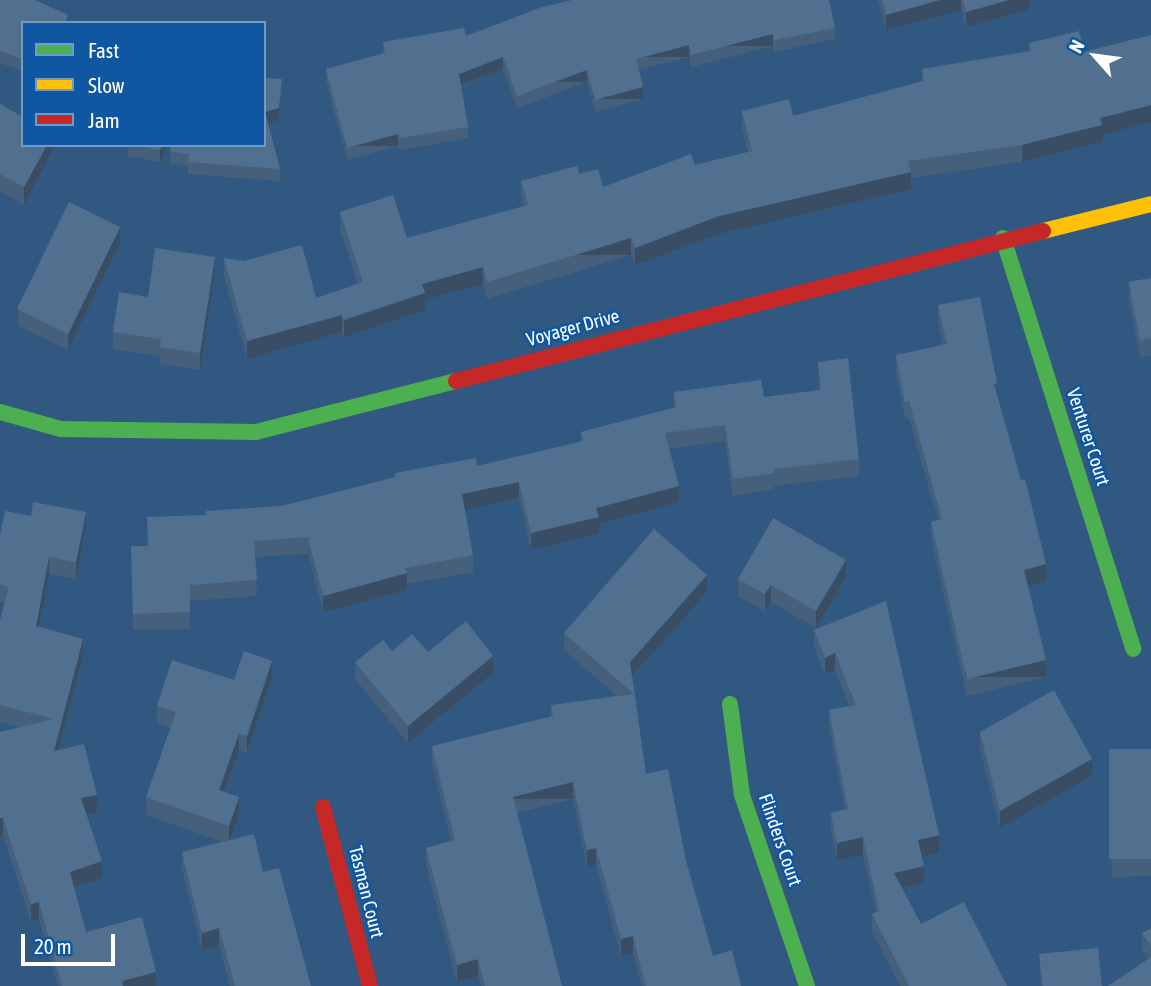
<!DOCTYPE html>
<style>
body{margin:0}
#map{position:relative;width:1151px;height:986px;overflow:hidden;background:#315880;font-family:"Asap Condensed",sans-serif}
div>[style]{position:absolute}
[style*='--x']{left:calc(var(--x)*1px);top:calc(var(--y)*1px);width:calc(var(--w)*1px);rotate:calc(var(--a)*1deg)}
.fast>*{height:16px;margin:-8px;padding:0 8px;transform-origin:8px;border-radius:8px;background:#4caf50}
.slow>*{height:16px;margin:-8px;padding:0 8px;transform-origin:8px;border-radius:8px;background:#ffc107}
.jam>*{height:16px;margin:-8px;padding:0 8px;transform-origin:8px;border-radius:8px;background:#c62828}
.wall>*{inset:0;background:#46607b}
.shaded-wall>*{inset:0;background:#394e64;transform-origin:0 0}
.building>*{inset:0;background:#51708f;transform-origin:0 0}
span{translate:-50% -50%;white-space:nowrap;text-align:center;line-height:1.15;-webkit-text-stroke:5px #1057a1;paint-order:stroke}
.street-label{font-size:19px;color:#fff}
.legend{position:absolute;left:21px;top:21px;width:245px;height:126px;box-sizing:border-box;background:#1057a1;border:2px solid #709ac7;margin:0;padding:9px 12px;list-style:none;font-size:21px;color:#fff}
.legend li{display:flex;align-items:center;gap:14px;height:35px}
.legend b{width:35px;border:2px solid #709ac7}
.north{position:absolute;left:1060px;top:21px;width:70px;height:70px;-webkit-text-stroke:5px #1057a1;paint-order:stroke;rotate:298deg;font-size:19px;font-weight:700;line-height:28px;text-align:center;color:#fff}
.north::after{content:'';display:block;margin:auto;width:24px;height:32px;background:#fff;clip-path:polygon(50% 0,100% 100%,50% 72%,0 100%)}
.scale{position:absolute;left:21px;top:934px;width:94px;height:32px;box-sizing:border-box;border:4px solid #fff;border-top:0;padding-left:9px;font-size:21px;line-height:24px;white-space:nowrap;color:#fff;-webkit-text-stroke:5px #1057a1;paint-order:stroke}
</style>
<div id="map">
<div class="fast">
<div style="--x:1003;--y:238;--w:431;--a:72.4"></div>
<div style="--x:0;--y:412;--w:63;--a:15.6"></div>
<div style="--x:61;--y:429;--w:195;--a:0.9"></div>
<div style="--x:256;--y:432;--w:206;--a:-14.3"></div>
<div style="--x:730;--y:704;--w:92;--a:82.5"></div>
<div style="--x:742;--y:795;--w:202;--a:71.2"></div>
</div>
<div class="slow">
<div style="--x:1043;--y:231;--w:111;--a:-14"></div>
</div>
<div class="jam">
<div style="--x:456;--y:381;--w:606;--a:-14.33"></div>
<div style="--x:323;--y:807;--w:185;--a:75.3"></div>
</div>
<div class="wall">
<div style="clip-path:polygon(0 0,68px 23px,23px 23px,23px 71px,0 63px)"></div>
<div style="clip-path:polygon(878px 0,1029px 0,1029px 10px,966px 27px,961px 10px,886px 30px)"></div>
<div style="clip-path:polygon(835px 28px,835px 39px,774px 52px,773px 46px,691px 67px,689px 57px,638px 70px,643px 99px,595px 112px,587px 82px,517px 108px,503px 69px,461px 85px,468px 127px,468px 138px,399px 150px,398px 146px,347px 160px,326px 81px,326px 69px,383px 53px,383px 42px,466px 36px)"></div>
<div style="clip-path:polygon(1151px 35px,1151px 122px,1102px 135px,1102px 142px,1022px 162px,911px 178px,911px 189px,719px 234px,635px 265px,631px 255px,487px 299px,483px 284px,425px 300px,425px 310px,344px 337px,342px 332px,247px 359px,224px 276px,224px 258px,316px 298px,358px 284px,340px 229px,340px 212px,407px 238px,524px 206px,521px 198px,521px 181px,579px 174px,603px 187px,748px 152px,742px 128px,742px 111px,793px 116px,922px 81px,922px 69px,1029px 51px,1029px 43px,1084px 52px)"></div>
<div style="clip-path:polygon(264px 78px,282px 91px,279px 120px,268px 123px,280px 169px,280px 181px,188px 174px,188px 166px,170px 163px,170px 151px)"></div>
<div style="clip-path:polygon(0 104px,53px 145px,53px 150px,24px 205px,0 191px)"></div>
<div style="clip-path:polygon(128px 145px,168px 145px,160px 162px,128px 156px)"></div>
<div style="clip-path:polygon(120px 244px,68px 350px,18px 326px,18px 309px)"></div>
<div style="clip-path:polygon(215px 274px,200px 370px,160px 364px,160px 356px,113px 349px,113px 332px,148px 297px)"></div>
<div style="clip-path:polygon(1151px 278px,1151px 355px,1140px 357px,1129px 299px,1129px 282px)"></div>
<div style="clip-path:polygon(938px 305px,997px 396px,1046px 581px,1028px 586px,1046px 677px,967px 696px,931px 539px,931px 522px,938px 520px,909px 418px,905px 419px,896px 372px,896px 355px,943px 345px,938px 322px)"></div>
<div style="clip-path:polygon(818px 362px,859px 459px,859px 476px,774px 486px,774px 489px,733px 496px,725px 441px,669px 449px,679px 502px,599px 524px,599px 534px,531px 550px,519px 498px,464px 510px,473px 555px,473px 572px,407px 584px,407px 590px,323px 612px,308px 554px,255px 557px,257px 596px,190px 601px,190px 629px,133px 630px,131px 546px,147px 546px,206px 515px,282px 506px,395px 477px,395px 473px,477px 466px,581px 442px,581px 432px,674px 408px,674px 392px,764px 397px,819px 390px)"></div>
<div style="clip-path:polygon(86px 529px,76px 579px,49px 574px,39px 627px,83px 656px,59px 750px,97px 812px,86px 814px,102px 878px,74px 888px,86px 932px,156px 986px,58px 986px,39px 919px,31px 922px,3px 835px,0 835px,0 732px,21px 727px,0 722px,0 620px,4px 603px,0 602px,0 535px)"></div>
<div style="clip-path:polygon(846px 577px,816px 628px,771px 602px,765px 611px,738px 596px,738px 579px)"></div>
<div style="clip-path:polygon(707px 592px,632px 677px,646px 774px,686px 861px,713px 956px,741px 986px,642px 986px,633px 953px,621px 956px,596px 865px,587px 867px,573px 799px,517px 813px,562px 986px,481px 986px,478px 976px,457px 982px,426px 865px,426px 848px,451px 841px,432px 763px,432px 746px,551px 716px,551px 705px,617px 696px,564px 650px,564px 633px)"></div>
<div style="clip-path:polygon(886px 601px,939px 853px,922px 857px,924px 883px,902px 888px,921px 924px,1007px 986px,900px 986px,872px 932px,872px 914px,876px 912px,863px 855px,837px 860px,831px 830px,831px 813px,845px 809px,829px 727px,829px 710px,849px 706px,835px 670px,825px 675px,814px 647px,814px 630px)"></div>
<div style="clip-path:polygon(392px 651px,428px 652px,493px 673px,408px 743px,355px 679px,355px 662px)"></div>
<div style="clip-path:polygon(272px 678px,247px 753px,239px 750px,225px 792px,239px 814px,231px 840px,263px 872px,311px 986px,230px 986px,219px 945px,202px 950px,182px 869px,182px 852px,223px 842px,146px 815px,146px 797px,171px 728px,157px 723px,157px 706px,234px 680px)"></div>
<div style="clip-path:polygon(980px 732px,1092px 776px,1000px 828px,980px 749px)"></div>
<div style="clip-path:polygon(1151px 749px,1151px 876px,1112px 877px,1109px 767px)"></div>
<div style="clip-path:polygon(1151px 928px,1151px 986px,1148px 959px,1142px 951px,1142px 933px)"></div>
<div style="clip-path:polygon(1039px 954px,1102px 986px,1041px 986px)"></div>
</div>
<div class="shaded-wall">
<div style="clip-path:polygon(940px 0,961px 0,961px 10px,886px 30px,886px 15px)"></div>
<div style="clip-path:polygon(1009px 0,1029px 0,1029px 10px,966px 27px,966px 12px)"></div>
<div style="left:773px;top:34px;width:12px;height:85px;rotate:90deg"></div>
<div style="left:689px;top:45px;width:12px;height:55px;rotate:90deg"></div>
<div style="clip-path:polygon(503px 57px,503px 69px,459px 85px,459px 74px)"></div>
<div style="left:587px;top:70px;width:12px;height:75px;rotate:90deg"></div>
<div style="clip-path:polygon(282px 79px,279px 120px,265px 124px,265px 112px)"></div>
<div style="left:643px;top:87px;width:12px;height:50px;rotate:90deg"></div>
<div style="clip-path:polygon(1151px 105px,1151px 122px,1102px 135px,1102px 142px,1022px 162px,1022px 145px,1100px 118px)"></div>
<div style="left:398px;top:134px;width:12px;height:53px;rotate:90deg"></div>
<div style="clip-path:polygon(47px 145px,53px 145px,53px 150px,24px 205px,24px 187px)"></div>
<div style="clip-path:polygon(162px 145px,168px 145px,160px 162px,160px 150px)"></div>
<div style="clip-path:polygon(911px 172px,911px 189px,719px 234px,635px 265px,635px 248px,719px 216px)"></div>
<div style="clip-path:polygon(120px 227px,120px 244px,68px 350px,68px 333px)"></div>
<div style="left:631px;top:238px;width:17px;height:151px;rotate:90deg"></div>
<div style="clip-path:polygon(215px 257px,215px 274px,200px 370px,200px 353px)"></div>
<div style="clip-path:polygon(483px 267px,483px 284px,425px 300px,425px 310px,344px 337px,344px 320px,422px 284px)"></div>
<div style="clip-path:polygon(342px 315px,342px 332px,247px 359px,247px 341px)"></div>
<div style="clip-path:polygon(519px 482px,519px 498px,462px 511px,462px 494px)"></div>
<div style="clip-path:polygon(679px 486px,679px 502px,599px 524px,599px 534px,531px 550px,531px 533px,596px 508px)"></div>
<div style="clip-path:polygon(86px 512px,86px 529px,76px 579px,76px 562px)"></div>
<div style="clip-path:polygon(49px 557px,49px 574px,36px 643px,36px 626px)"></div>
<div style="clip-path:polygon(846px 560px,846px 577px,816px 628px,816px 611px)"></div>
<div style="clip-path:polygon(1046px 564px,1046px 581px,1024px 587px,1024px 570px)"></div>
<div style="clip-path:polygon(407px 573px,407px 590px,323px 612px,323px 596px)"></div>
<div style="clip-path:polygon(707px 575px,707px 592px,630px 679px,630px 662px)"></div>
<div style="clip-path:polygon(771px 585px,771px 602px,765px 611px,765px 594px)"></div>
<div style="clip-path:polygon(83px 639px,83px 656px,54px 768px,54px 751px)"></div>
<div style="clip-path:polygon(835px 653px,835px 670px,825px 675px,825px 658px)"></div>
<div style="clip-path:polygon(493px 656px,493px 673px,408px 743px,408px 726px)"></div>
<div style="left:1046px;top:660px;width:17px;height:81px;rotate:90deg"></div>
<div style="clip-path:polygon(272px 661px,272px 678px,247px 753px,247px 736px)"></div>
<div style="clip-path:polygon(239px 733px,239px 750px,219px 807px,219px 790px)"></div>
<div style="clip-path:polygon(1092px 759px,1092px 776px,1000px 828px,1000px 811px)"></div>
<div style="left:573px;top:782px;width:17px;height:62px;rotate:90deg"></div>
<div style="clip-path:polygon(97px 795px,97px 812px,81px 816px,81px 798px)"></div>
<div style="clip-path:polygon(239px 797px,239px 814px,229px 844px,229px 826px)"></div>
<div style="left:0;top:818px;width:3px;height:17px"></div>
<div style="clip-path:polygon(939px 835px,939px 853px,918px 858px,918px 840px)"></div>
<div style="clip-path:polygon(863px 837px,863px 855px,837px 860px,837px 843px)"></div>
<div style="clip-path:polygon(596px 848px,596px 865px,587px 867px,587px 850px)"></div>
<div style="clip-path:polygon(102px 861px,102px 878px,70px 889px,70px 872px)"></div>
<div style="clip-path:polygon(924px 866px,924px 883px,894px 890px,894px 873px)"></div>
<div style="clip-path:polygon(39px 902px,39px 919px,31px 922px,31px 904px)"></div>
<div style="clip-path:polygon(219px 928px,219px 945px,202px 950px,202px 933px)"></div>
<div style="clip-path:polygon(633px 936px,633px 953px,621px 956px,621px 939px)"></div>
<div style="clip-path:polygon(478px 959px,478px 976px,457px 982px,457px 965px)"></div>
<div style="clip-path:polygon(156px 972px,156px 986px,122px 986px,122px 981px)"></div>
</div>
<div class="building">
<div style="clip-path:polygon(0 0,35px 0,68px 15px,65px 23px,23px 23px,23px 59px,0 51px)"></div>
<div style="clip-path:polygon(572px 0,829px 0,835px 28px,774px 40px,773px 34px,691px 55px,689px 45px,636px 59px,643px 87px,595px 100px,587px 70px,517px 96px,503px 57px,459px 74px,468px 127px,399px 138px,398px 134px,347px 148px,326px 69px,385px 53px,383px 42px,464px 28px,466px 36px,542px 7px)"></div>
<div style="clip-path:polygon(882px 0,940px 0,886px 15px)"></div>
<div style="clip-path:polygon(963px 0,1009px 0,966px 12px)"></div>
<div style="clip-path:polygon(1079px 31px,1084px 52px,1151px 35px,1151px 105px,1100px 118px,1102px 125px,1022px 145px,908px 161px,911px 172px,719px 216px,635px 248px,631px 238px,487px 282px,483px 267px,422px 284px,425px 293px,344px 320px,342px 315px,247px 341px,224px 258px,244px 261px,302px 245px,316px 298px,363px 282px,340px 212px,393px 195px,407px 238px,528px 205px,521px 181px,577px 166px,579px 174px,598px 169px,603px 187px,691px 154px,695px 165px,752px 151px,742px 111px,789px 99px,793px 116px,924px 81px,922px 69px,1031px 51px,1029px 43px)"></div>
<div style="clip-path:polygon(264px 78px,282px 79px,279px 108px,265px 112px,280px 169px,188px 162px,189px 154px,170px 151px,171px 145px,264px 145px)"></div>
<div style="clip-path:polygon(0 104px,23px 117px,23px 145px,47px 145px,24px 187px,0 174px)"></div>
<div style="clip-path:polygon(133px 145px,162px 145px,160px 150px)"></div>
<div style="left:69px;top:202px;width:57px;height:119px;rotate:26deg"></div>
<div style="clip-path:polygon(155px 248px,215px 257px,200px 353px,160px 347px,161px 339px,113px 332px,119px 292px,148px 297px)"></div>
<div style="clip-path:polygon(1151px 278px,1151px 338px,1140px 340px,1129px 282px)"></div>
<div style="clip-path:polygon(980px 297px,997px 383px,994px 384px,1021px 480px,1025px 479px,1046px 564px,1024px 570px,1046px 660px,967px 679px,931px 522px,942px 519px,909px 401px,905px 402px,896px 355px,947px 344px,938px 305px)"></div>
<div style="clip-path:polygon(848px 358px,859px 459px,774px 469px,774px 473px,733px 479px,725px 425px,665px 433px,679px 486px,596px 508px,599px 517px,531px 533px,519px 482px,462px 494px,473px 555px,405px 568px,407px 573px,323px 596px,308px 537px,254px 541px,257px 580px,190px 585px,190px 612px,133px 614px,131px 546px,148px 546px,147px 517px,206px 515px,206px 511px,282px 506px,396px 477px,395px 473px,476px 458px,477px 466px,583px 441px,581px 432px,676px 407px,674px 392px,761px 380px,764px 397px,821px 390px,818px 362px)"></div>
<div style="clip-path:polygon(33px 502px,86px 512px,76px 562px,49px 557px,36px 626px,83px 639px,54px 751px,84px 744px,97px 795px,81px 798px,102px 861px,70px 872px,86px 932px,142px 917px,156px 972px,122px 981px,123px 986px,62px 986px,39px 902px,31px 904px,3px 818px,0 818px,0 732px,54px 719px,0 705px,0 620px,9px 587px,0 585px,0 535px,5px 511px,31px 516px)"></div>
<div style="clip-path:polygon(773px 518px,846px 560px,816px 611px,771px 585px,765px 594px,738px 579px)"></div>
<div style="clip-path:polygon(654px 529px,707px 575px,630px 662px,646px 774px,668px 769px,686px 861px,713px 956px,732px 950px,741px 986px,646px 986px,633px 936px,621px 939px,596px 848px,587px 850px,573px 782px,513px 797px,562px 986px,485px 986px,478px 959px,457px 965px,426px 848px,455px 840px,432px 746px,553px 716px,551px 705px,634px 694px,564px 633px)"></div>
<div style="clip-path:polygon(886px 601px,939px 835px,918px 840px,924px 866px,894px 873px,921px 924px,964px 902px,1007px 986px,909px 986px,872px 914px,879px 911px,863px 837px,837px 843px,831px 813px,848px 809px,829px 710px,856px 705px,835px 653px,825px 658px,814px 630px)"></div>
<div style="clip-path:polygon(466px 621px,493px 656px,408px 726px,355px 662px,383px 640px,392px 651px,412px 634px,428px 652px)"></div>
<div style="clip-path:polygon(244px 651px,272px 661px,247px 736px,239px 733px,219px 790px,239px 797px,229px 826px,146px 797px,176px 712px,157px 706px,172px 660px,234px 680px)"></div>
<div style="clip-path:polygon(1054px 690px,1092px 759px,1000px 811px,980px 732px)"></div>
<div style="left:1151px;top:749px;width:110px;height:42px;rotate:90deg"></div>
<div style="clip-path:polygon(254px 834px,263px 872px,279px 868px,311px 986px,235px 986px,219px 928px,202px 933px,182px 852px)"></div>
<div style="clip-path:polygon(1151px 928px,1151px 946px,1142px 933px)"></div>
<div style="clip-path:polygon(1098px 948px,1102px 986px,1043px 986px,1039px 954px)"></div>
<div style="clip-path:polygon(1151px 957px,1151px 986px,1108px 986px)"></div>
</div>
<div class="street-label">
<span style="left:573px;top:328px;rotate:-15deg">Voyager Drive</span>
<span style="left:1088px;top:437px;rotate:72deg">Venturer Court</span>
<span style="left:780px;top:840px;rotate:71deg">Flinders Court</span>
<span style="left:366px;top:892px;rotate:76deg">Tasman Court</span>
</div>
<ul class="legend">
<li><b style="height:9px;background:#4caf50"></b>Fast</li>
<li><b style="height:9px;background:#ffc107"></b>Slow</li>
<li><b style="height:9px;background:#c62828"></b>Jam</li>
</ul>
<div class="north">N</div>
<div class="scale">20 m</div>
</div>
